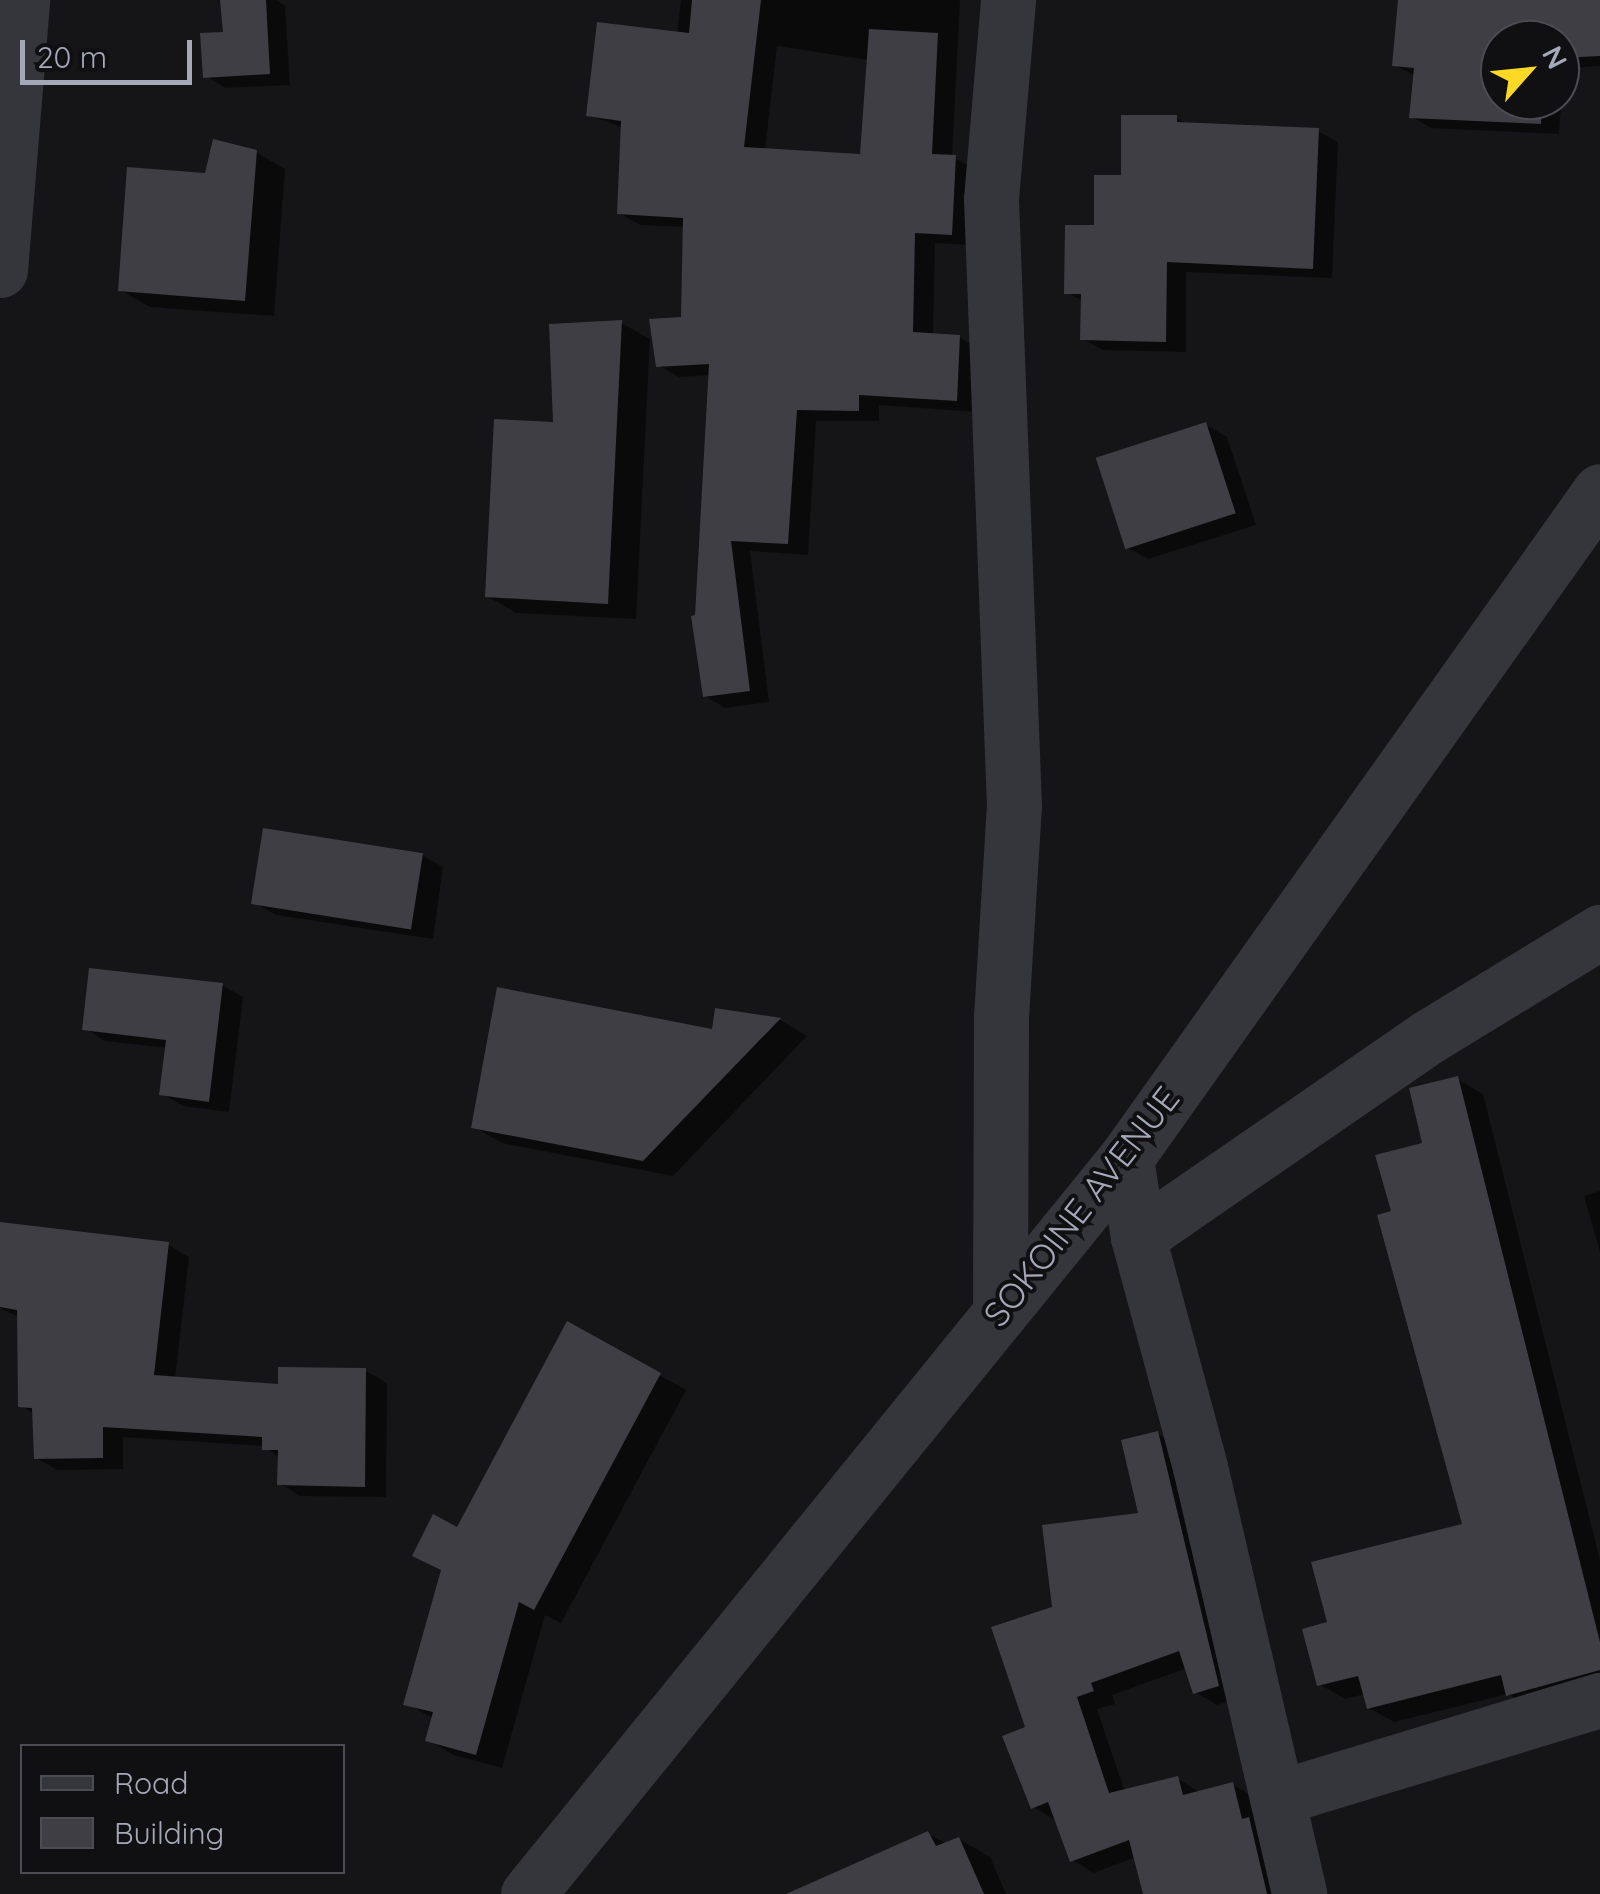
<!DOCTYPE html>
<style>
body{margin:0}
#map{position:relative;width:1600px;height:1894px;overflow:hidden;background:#151416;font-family:Quicksand,sans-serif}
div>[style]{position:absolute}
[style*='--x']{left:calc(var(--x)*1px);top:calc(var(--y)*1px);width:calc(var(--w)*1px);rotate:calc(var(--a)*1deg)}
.shadow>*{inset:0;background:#0007}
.building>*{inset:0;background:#3e3e44;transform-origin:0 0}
.minor>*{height:55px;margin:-27.5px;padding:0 27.5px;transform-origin:27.5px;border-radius:27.5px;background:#35353c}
.tertiary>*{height:55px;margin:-27.5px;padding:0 27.5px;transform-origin:27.5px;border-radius:27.5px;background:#35353c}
span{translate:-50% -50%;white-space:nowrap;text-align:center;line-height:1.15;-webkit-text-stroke:8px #100f11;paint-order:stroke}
.street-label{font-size:35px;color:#a5a8b8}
.legend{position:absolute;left:20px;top:1744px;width:325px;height:130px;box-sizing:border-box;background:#100f11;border:2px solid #4c4c54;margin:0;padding:12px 18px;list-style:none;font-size:30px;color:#a5a8b8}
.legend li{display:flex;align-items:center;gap:20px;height:50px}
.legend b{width:50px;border:2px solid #4c4c54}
.north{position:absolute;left:1480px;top:20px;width:100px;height:100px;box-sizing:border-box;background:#100f11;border:2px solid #4c4c54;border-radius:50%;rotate:63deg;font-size:28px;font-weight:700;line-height:40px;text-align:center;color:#a5a8b8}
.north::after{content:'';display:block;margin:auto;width:35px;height:45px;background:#fdd925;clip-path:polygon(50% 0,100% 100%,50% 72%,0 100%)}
.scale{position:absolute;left:20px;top:40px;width:172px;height:45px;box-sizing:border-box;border:5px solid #a5a8b8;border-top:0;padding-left:12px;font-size:30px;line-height:35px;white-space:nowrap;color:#a5a8b8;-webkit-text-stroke:8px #100f11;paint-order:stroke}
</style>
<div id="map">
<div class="shadow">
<div style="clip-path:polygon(223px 0,276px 0,285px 6px,290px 85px,226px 88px,205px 76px,225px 35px)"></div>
<div style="clip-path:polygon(evenodd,681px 0,960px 0,952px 157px,975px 169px,971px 245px,935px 243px,933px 336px,959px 337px,980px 349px,976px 412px,879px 405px,879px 421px,816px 421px,808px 555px,750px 551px,769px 702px,725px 708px,705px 696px,698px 617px,711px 375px,679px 377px,658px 365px,683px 320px,685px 227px,640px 225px,619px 213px,623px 128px,589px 115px,677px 34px,681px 0,777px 46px,869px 60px,863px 157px,765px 150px,777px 46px)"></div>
<div style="clip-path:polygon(evenodd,1401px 0,1600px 0,1600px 66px,1564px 68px,1559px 134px,1431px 128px,1412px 117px,1416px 76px,1394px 65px,1401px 0,1500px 40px,1560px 40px,1560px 100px,1500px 100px,1500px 40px)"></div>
<div style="clip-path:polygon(1176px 118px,1189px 125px,1318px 131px,1338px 142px,1332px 278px,1186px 272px,1186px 352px,1103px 350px,1083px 339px,1084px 302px,1067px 292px,1123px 178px)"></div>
<div style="clip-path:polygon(256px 152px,285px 169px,274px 316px,150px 307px,120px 290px,207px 176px)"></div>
<div style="clip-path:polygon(621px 323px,650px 339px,636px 619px,516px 613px,487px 596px,556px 424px)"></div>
<div style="clip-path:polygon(1206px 425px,1227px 437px,1256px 525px,1148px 559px,1127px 547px)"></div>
<div style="clip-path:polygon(422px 855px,443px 867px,433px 939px,276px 915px,255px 903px)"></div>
<div style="clip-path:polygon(222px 985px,243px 997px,229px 1112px,183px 1106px,162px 1094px,167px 1048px,105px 1041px,85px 1028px)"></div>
<div style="clip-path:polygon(718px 1011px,780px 1020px,807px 1036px,673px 1176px,502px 1143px,474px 1127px,714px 1032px)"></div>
<div style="clip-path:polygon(1457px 1079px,1483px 1094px,1600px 1560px,1600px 1689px,1534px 1709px,1508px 1694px,1394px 1722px,1369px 1708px,1365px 1694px,1345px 1699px,1319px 1684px,1330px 1624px,1465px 1526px,1394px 1213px)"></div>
<div style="clip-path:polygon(1600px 1191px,1600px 1252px,1584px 1196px)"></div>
<div style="clip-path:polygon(168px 1245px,189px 1257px,175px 1379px,280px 1386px,366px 1371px,387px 1383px,386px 1497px,301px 1496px,280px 1484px,280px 1458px,264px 1446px,123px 1437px,123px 1469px,57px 1470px,36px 1458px,35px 1414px,21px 1406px,20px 1318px,0 1308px,0 1256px)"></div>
<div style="clip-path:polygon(568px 1325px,686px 1390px,561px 1623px,545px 1615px,502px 1768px,454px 1755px,428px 1740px,434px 1719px,406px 1703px)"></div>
<div style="clip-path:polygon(1158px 1434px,1180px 1447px,1240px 1698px,1217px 1705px,1195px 1692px,1187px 1668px,1112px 1695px,1115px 1704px,1097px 1709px,1125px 1792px,1178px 1779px,1200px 1792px,1232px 1784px,1254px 1797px,1286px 1894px,1145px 1894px,1136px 1857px,1094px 1873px,1072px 1860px,1055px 1820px,1033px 1807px,1028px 1729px,1055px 1608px,1141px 1515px)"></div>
<div style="clip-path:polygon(928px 1834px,947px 1844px,959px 1839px,990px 1857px,1006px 1894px,792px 1894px)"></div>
</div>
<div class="building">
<div style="clip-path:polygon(220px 0,266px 0,270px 74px,203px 78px,200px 33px,223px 32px)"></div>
<div style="clip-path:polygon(692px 0,761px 0,744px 147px,860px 154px,869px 29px,938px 33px,932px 154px,956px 155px,952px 235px,915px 233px,913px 332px,960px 335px,957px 401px,859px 395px,859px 411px,797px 410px,788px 544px,731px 541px,750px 691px,703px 697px,691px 616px,695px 615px,709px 364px,656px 367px,649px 319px,681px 317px,683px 218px,617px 214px,621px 121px,586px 116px,597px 22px,689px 33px)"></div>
<div style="clip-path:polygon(1398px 0,1600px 0,1600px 56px,1560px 58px,1560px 40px,1500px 40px,1500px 100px,1542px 100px,1541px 124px,1409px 118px,1414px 68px,1392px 66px)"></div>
<div style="clip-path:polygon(1121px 115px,1177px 115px,1177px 122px,1319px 128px,1313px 269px,1167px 262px,1166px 342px,1080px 340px,1081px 294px,1064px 294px,1065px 225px,1094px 225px,1094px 175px,1121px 175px)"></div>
<div style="clip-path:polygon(213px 139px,257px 150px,245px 301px,118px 291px,127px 167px,205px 173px)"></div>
<div style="clip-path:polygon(622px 320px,608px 604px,485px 597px,494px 419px,553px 422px,549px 324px)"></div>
<div style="left:1206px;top:422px;width:96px;height:116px;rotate:72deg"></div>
<div style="left:263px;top:828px;width:162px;height:77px;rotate:9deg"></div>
<div style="clip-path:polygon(89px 968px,223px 983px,209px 1102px,159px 1095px,166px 1040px,82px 1030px)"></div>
<div style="clip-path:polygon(497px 987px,712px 1029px,715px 1008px,781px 1018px,643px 1161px,471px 1128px)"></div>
<div style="clip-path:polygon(1458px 1076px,1600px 1642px,1600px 1670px,1506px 1696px,1501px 1675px,1367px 1709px,1358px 1676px,1317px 1686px,1302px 1629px,1327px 1622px,1311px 1562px,1462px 1524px,1377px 1215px,1391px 1211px,1375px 1155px,1422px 1143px,1409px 1088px)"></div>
<div style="clip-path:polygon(0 1222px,169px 1242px,154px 1375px,278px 1384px,278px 1367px,366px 1368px,365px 1487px,277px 1485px,278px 1450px,262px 1450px,262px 1437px,103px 1427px,103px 1458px,34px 1459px,32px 1408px,18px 1407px,17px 1310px,0 1307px)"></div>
<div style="clip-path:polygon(567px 1321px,661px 1373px,534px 1610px,519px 1602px,476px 1755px,425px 1741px,433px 1712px,403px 1705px,441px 1570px,412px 1556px,433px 1514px,457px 1527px)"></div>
<div style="clip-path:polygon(1158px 1431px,1219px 1686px,1193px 1694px,1179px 1651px,1091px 1683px,1094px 1691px,1077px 1697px,1109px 1793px,1178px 1776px,1183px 1795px,1233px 1782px,1242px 1819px,1249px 1817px,1267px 1894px,1143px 1894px,1129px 1840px,1070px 1862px,1048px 1802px,1031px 1809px,1002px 1736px,1025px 1727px,991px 1627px,1052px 1607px,1042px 1525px,1138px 1513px,1121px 1440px)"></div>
<div style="clip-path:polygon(928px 1831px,936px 1846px,959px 1837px,984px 1894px,786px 1894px)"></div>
</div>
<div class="minor">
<div style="--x:0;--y:270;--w:271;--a:-85.3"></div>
<div style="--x:1126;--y:1158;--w:80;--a:81.4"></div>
<div style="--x:1138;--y:1237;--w:238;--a:74.9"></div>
<div style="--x:1200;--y:1467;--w:438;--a:76.9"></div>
<div style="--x:1138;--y:1237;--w:352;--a:-34.6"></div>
<div style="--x:1428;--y:1037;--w:202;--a:-31.4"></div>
<div style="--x:1000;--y:1307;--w:290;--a:-89.8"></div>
<div style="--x:1001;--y:1017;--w:211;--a:-86.5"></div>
<div style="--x:1014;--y:806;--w:607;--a:-92.17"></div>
<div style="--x:991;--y:199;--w:200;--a:-85.1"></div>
<div style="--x:1277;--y:1798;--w:338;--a:-16.9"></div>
</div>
<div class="tertiary">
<div style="--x:528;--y:1894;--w:948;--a:-50.91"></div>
<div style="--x:1126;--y:1158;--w:818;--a:-54.6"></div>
</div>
<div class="street-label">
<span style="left:1081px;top:1206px;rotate:-52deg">SOKOINE AVENUE</span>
</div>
<ul class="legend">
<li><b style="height:12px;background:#35353c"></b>Road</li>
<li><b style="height:28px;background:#3e3e44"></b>Building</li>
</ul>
<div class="north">N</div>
<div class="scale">20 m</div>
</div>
